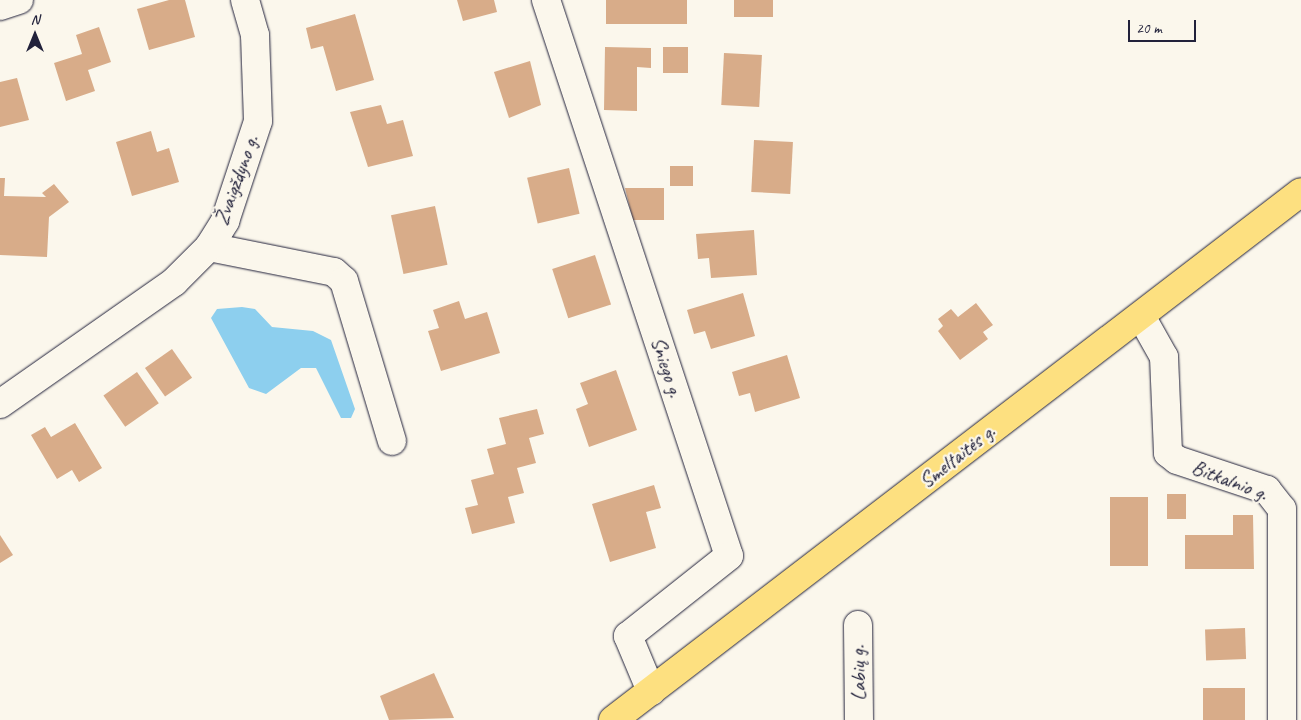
<!DOCTYPE html>
<meta charset="utf-8">
<style>
body{margin:0}
#map{position:relative;width:1301px;height:720px;overflow:hidden;background:#fbf7ec;font-family:Caveat,sans-serif}
div>[style]{position:absolute}
[style*='--x']{left:calc(var(--x)*1px);top:calc(var(--y)*1px);width:calc(var(--w)*1px);rotate:calc(var(--a)*1deg)}
.water>*{inset:0;background:#8dcfee}
.building>*{inset:0;background:#d8ac89;transform-origin:0 0}
.roads{filter:drop-shadow(0 0 1px #22223b) drop-shadow(0 0 1px #22223b)}
.minor>*{height:28px;margin:-14px;padding:0 14px;transform-origin:14px;border-radius:14px;background:#fbf7ec}
.major>*{height:28px;margin:-14px;padding:0 14px;transform-origin:14px;border-radius:14px;background:#fde080}
span{translate:-50% -50%;white-space:nowrap;text-align:center;line-height:1.15;-webkit-text-stroke:4.5px #fbf7ec;paint-order:stroke}
.street-label{font-size:21px;color:#22223b}
.north{position:absolute;left:10px;top:10px;width:50px;height:50px;-webkit-text-stroke:4px #fbf7ec;paint-order:stroke;rotate:0deg;font-size:14px;font-weight:700;line-height:20px;text-align:center;color:#22223b}
.north::after{content:'';display:block;margin:auto;width:18px;height:22px;background:#22223b;clip-path:polygon(50% 0,100% 100%,50% 72%,0 100%)}
.scale{position:absolute;left:1128px;top:20px;width:68px;height:22px;box-sizing:border-box;border:2px solid #22223b;border-top:0;padding-left:6px;font-size:15px;line-height:18px;white-space:nowrap;color:#22223b;-webkit-text-stroke:4px #fbf7ec;paint-order:stroke}
</style>
<div id="map">
<div class="water">
<div style="clip-path:polygon(242px 307px,255px 309px,272px 327px,313px 331px,331px 340px,355px 409px,351px 418px,341px 418px,316px 368px,301px 368px,266px 394px,249px 388px,211px 318px,217px 309px)"></div>
</div>
<div class="building">
<div style="clip-path:polygon(169px 0,185px 0,195px 37px,149px 50px,137px 9px)"></div>
<div style="clip-path:polygon(457px 0,494px 0,497px 12px,463px 21px)"></div>
<div style="left:606px;top:0;width:81px;height:24px"></div>
<div style="left:734px;top:0;width:39px;height:17px"></div>
<div style="clip-path:polygon(355px 14px,374px 80px,336px 91px,323px 46px,311px 49px,306px 28px)"></div>
<div style="clip-path:polygon(99px 27px,111px 62px,88px 70px,95px 91px,66px 101px,54px 63px,82px 54px,76px 35px)"></div>
<div style="clip-path:polygon(605px 47px,651px 48px,651px 68px,637px 67px,637px 111px,604px 110px)"></div>
<div style="left:663px;top:47px;width:25px;height:26px"></div>
<div style="left:724px;top:53px;width:38px;height:52px;rotate:3deg"></div>
<div style="clip-path:polygon(530px 61px,541px 105px,509px 118px,494px 72px)"></div>
<div style="clip-path:polygon(17px 78px,29px 120px,0 127px,0 82px)"></div>
<div style="clip-path:polygon(381px 105px,387px 124px,403px 120px,413px 156px,368px 167px,350px 112px)"></div>
<div style="clip-path:polygon(151px 131px,157px 152px,169px 148px,179px 182px,132px 196px,116px 142px)"></div>
<div style="left:754px;top:140px;width:39px;height:52px;rotate:3deg"></div>
<div style="left:693px;top:166px;width:20px;height:23px;rotate:90deg"></div>
<div style="left:569px;top:168px;width:47px;height:43px;rotate:77deg"></div>
<div style="clip-path:polygon(0 178px,5px 178px,4px 196px,46px 197px,42px 193px,54px 184px,69px 202px,49px 217px,47px 257px,0 255px)"></div>
<div style="clip-path:polygon(625px 188px,664px 188px,664px 220px,633px 220px)"></div>
<div style="left:435px;top:206px;width:60px;height:45px;rotate:78deg"></div>
<div style="clip-path:polygon(754px 230px,757px 275px,711px 278px,709px 258px,698px 259px,696px 234px)"></div>
<div style="left:595px;top:255px;width:52px;height:45px;rotate:72deg"></div>
<div style="clip-path:polygon(743px 293px,755px 336px,711px 349px,705px 331px,694px 334px,687px 310px)"></div>
<div style="clip-path:polygon(459px 301px,465px 319px,487px 312px,500px 353px,441px 371px,428px 331px,439px 328px,433px 310px)"></div>
<div style="clip-path:polygon(976px 303px,993px 325px,983px 332px,988px 339px,960px 360px,938px 331px,943px 326px,938px 319px,951px 309px,958px 317px)"></div>
<div style="left:172px;top:349px;width:35px;height:33px;rotate:55deg"></div>
<div style="clip-path:polygon(787px 355px,800px 398px,755px 412px,750px 393px,739px 396px,732px 372px)"></div>
<div style="clip-path:polygon(616px 370px,637px 430px,589px 447px,576px 409px,588px 404px,580px 383px)"></div>
<div style="left:137px;top:372px;width:38px;height:41px;rotate:55deg"></div>
<div style="clip-path:polygon(537px 409px,544px 434px,529px 438px,536px 463px,517px 468px,524px 493px,508px 497px,515px 523px,472px 534px,465px 508px,478px 505px,471px 480px,494px 474px,487px 449px,506px 444px,499px 418px)"></div>
<div style="clip-path:polygon(75px 423px,102px 468px,79px 482px,72px 470px,57px 479px,31px 435px,45px 427px,51px 437px)"></div>
<div style="clip-path:polygon(654px 485px,661px 508px,646px 512px,656px 548px,610px 562px,592px 504px)"></div>
<div style="left:1167px;top:494px;width:19px;height:25px"></div>
<div style="left:1110px;top:497px;width:38px;height:69px"></div>
<div style="clip-path:polygon(1233px 515px,1253px 515px,1254px 569px,1185px 569px,1185px 535px,1233px 535px)"></div>
<div style="clip-path:polygon(0 535px,13px 555px,0 563px)"></div>
<div style="left:1245px;top:628px;width:31px;height:40px;rotate:88deg"></div>
<div style="clip-path:polygon(434px 673px,454px 718px,389px 720px,380px 696px)"></div>
<div style="left:1203px;top:688px;width:42px;height:32px"></div>
</div>
<div class="roads">
<div class="minor">
<div style="--x:546;--y:0;--w:585;--a:71.78"></div>
<div style="--x:729;--y:556;--w:129;--a:141.6"></div>
<div style="--x:628;--y:636;--w:60;--a:67.3"></div>
<div style="--x:0;--y:6;--w:20;--a:-18"></div>
<div style="--x:209;--y:247;--w:127;--a:11.3"></div>
<div style="--x:334;--y:272;--w:13;--a:42"></div>
<div style="--x:344;--y:281;--w:167;--a:73.3"></div>
<div style="--x:1141;--y:316;--w:47;--a:60.7"></div>
<div style="--x:1164;--y:357;--w:96;--a:87.6"></div>
<div style="--x:1168;--y:453;--w:11;--a:38"></div>
<div style="--x:1177;--y:460;--w:95;--a:18.4"></div>
<div style="--x:1267;--y:490;--w:24;--a:52"></div>
<div style="--x:1282;--y:509;--w:211;--a:90"></div>
<div style="--x:0;--y:404;--w:213;--a:-35"></div>
<div style="--x:174;--y:282;--w:49;--a:-45"></div>
<div style="--x:209;--y:247;--w:31;--a:-58"></div>
<div style="--x:225;--y:221;--w:105;--a:-71.7"></div>
<div style="--x:258;--y:121;--w:86;--a:-92"></div>
<div style="--x:255;--y:35;--w:36;--a:-106"></div>
<div style="--x:858;--y:625;--w:95;--a:89.4"></div>
</div>
<div class="major">
<div style="--x:613;--y:720;--w:867;--a:-37.5"></div>
</div>
</div>
<div class="street-label">
<span style="left:236px;top:180px;rotate:-70deg">Žvaigždyno g.</span>
<span style="left:667px;top:367px;rotate:72deg">Sniego g.</span>
<span style="left:957px;top:456px;rotate:-38deg">Smeltaitės g.</span>
<span style="left:1230px;top:480px;rotate:21deg">Bitkalnio g.</span>
<span style="left:858px;top:673px;rotate:-91deg">Labių g.</span>
</div>
<div class="north">N</div>
<div class="scale">20 m</div>
</div>
